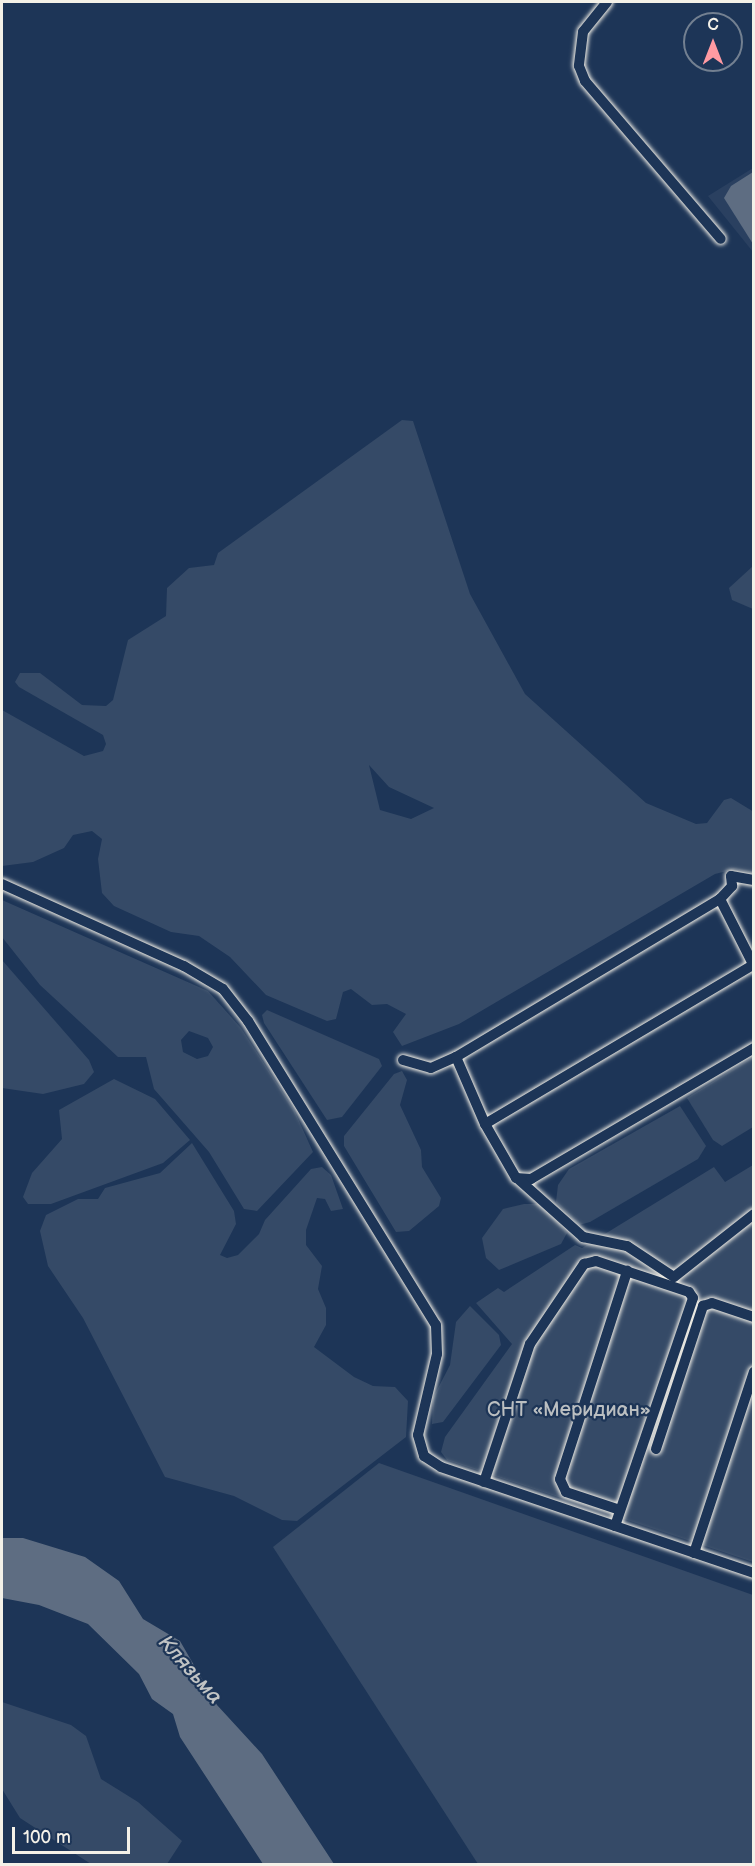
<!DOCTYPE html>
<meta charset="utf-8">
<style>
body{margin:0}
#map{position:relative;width:755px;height:1866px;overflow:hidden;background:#1d3557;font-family:"Balsamiq Sans",sans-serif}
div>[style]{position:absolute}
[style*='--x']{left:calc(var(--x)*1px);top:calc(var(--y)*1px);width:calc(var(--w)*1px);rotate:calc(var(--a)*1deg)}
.built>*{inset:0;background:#2a4060}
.green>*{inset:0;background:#354a67}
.water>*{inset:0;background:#5e6d82}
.roads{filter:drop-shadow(0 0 2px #f4f1e8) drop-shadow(0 0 2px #f4f1e8)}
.minor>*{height:10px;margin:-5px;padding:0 5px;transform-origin:5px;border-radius:5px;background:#1d3557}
span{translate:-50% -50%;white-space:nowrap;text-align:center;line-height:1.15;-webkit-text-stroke:4.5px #1d3557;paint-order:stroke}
.park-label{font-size:20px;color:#bbbfc1}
.water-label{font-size:21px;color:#c0c3c4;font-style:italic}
.frame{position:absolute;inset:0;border:3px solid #f4f1e8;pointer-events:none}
.north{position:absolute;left:683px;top:12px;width:60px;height:60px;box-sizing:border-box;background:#1d3557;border:2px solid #738091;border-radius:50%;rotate:0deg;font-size:16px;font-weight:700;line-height:24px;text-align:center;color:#f4f1e8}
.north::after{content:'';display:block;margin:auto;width:21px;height:27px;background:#ff9aa2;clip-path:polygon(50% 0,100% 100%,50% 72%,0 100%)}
.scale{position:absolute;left:12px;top:1827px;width:118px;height:27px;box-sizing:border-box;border:3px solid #f4f1e8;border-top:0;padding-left:8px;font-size:18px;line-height:21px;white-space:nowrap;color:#f4f1e8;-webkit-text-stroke:4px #1d3557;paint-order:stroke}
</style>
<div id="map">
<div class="built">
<div style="clip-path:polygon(753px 168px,753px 252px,708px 196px)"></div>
</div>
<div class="green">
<div style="clip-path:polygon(evenodd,402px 420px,413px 421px,470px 594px,525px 694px,646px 803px,696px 824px,707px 823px,724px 800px,731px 798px,754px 812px,753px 873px,735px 869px,715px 874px,459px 1024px,402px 1046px,393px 1032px,406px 1014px,387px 1004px,372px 1005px,351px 989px,343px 992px,336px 1019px,327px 1021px,266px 995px,230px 957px,199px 936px,171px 932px,114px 906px,102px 893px,98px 859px,102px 839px,92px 831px,73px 835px,64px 848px,33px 862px,2px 866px,2px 710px,84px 756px,103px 751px,106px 744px,103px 735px,19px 687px,15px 682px,20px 673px,40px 673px,82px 705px,106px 706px,113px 700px,128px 640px,166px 616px,167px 588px,189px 568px,214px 565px,218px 553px,402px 420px,369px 765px,389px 787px,434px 808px,411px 819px,380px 810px,369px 765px)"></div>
<div style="clip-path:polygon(753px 566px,753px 609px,732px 600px,729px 588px)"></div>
<div style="clip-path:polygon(evenodd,2px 900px,208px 991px,241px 1028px,294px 1110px,313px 1152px,257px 1211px,244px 1209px,209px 1152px,154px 1089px,146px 1057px,118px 1057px,40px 985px,2px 937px,2px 900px,189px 1031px,208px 1038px,213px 1047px,208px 1056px,197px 1059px,183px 1052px,181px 1040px,189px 1031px)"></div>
<div style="clip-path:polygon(2px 960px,89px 1060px,94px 1072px,84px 1084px,43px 1094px,2px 1088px)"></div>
<div style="clip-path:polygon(267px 1010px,379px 1059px,382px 1066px,342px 1117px,327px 1120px,264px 1023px,262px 1015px)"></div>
<div style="clip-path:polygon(753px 1057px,753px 1127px,722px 1146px,713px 1140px,687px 1098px)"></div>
<div style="clip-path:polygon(402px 1071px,407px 1080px,400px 1105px,421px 1150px,422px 1167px,441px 1198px,439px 1206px,409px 1231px,396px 1232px,344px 1146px,344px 1136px,394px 1074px)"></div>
<div style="clip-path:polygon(114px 1079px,155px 1099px,190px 1140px,163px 1163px,51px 1204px,28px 1204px,23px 1197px,32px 1173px,62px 1139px,59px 1110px)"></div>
<div style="clip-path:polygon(680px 1106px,706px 1146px,698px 1159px,590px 1222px,579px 1225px,556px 1202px,558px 1185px,569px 1169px)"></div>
<div style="clip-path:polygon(192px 1143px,234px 1211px,236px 1224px,220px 1255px,227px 1258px,238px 1255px,259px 1234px,265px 1220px,311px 1169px,322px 1167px,331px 1175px,343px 1209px,331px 1211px,325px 1199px,317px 1198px,306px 1230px,306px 1245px,322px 1266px,318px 1289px,326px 1308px,326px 1325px,314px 1347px,354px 1377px,373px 1386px,395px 1387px,408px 1401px,406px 1437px,297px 1521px,282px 1520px,234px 1496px,165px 1477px,83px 1318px,48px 1266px,40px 1231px,46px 1215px,78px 1199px,98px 1199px,105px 1188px,160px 1173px)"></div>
<div style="clip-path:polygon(753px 1165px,753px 1562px,447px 1460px,441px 1452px,445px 1437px,512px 1344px,476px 1303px,498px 1288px,504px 1292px,575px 1245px,582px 1248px,714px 1167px,725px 1182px)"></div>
<div style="clip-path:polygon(524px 1204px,542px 1204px,567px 1233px,561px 1244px,499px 1270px,486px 1258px,482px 1238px,503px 1209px)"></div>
<div style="clip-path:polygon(470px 1306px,499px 1335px,501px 1345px,443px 1422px,432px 1424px,433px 1398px,450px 1365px,456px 1322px)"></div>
<div style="clip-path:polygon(379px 1463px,753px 1595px,753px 1864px,478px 1864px,273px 1547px)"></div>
<div style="clip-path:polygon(2px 1702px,71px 1725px,86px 1736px,101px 1779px,138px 1802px,182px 1841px,167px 1864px,91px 1864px,20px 1818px,2px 1789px)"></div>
</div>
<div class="water">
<div style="clip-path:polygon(753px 172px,753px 244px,724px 198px,731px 186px)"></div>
<div style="clip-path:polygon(2px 1538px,23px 1538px,85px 1557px,119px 1581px,143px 1619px,180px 1641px,217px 1705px,262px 1754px,334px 1864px,263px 1864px,180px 1737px,173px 1714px,152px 1699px,139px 1674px,88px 1624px,39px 1605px,2px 1598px)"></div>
</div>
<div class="roads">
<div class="minor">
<div style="--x:607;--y:2;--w:38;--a:129"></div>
<div style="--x:583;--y:32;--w:34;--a:97"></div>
<div style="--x:579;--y:66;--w:16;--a:68"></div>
<div style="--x:585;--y:81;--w:208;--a:49.3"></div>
<div style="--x:2;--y:884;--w:200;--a:24.3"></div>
<div style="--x:184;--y:966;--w:45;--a:30.5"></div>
<div style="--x:223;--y:989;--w:41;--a:52"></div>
<div style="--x:248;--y:1021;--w:357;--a:58.3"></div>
<div style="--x:436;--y:1325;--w:29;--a:88"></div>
<div style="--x:437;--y:1354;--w:83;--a:103.2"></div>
<div style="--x:418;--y:1435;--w:22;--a:74"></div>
<div style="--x:424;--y:1456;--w:20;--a:33"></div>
<div style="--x:441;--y:1467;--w:330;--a:18.7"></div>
<div style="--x:720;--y:899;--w:18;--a:-47"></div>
<div style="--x:732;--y:886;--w:10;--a:-96"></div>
<div style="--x:731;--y:876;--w:23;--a:10"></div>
<div style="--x:456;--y:1057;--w:308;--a:-30.9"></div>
<div style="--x:720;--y:899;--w:75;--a:63.1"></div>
<div style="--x:403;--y:1060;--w:29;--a:16"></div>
<div style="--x:431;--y:1068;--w:27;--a:-24"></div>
<div style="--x:456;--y:1057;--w:73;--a:66.6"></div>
<div style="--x:485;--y:1124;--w:62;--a:60.1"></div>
<div style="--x:516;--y:1178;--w:15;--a:4"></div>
<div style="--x:531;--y:1179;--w:259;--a:-30.4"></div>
<div style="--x:485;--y:1124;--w:312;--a:-30.7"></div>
<div style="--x:517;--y:1178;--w:89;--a:41.8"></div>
<div style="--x:583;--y:1237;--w:45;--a:11.6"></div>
<div style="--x:627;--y:1246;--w:56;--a:33.4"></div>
<div style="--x:674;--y:1277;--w:102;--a:-38.2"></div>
<div style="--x:656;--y:1449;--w:151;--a:-71.8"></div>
<div style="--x:703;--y:1306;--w:9;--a:-18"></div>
<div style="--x:712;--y:1303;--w:44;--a:18.4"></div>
<div style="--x:484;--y:1482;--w:145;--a:-71.6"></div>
<div style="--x:530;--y:1344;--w:97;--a:-56"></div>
<div style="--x:584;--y:1264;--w:12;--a:-14"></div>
<div style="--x:596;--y:1261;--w:98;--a:18.4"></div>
<div style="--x:689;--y:1292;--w:7;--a:56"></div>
<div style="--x:693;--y:1298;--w:241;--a:108.9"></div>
<div style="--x:620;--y:1510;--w:57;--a:-161.6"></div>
<div style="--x:566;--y:1492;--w:14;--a:-115"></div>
<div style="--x:560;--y:1479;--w:219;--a:-72.1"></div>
<div style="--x:694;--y:1553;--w:191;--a:-71.7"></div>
</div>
</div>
<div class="park-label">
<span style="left:569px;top:1410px">СНТ «Меридиан»</span>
</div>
<div class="water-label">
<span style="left:190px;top:1670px;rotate:48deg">Клязьма</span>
</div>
<div class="frame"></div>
<div class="north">С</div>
<div class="scale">100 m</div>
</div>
